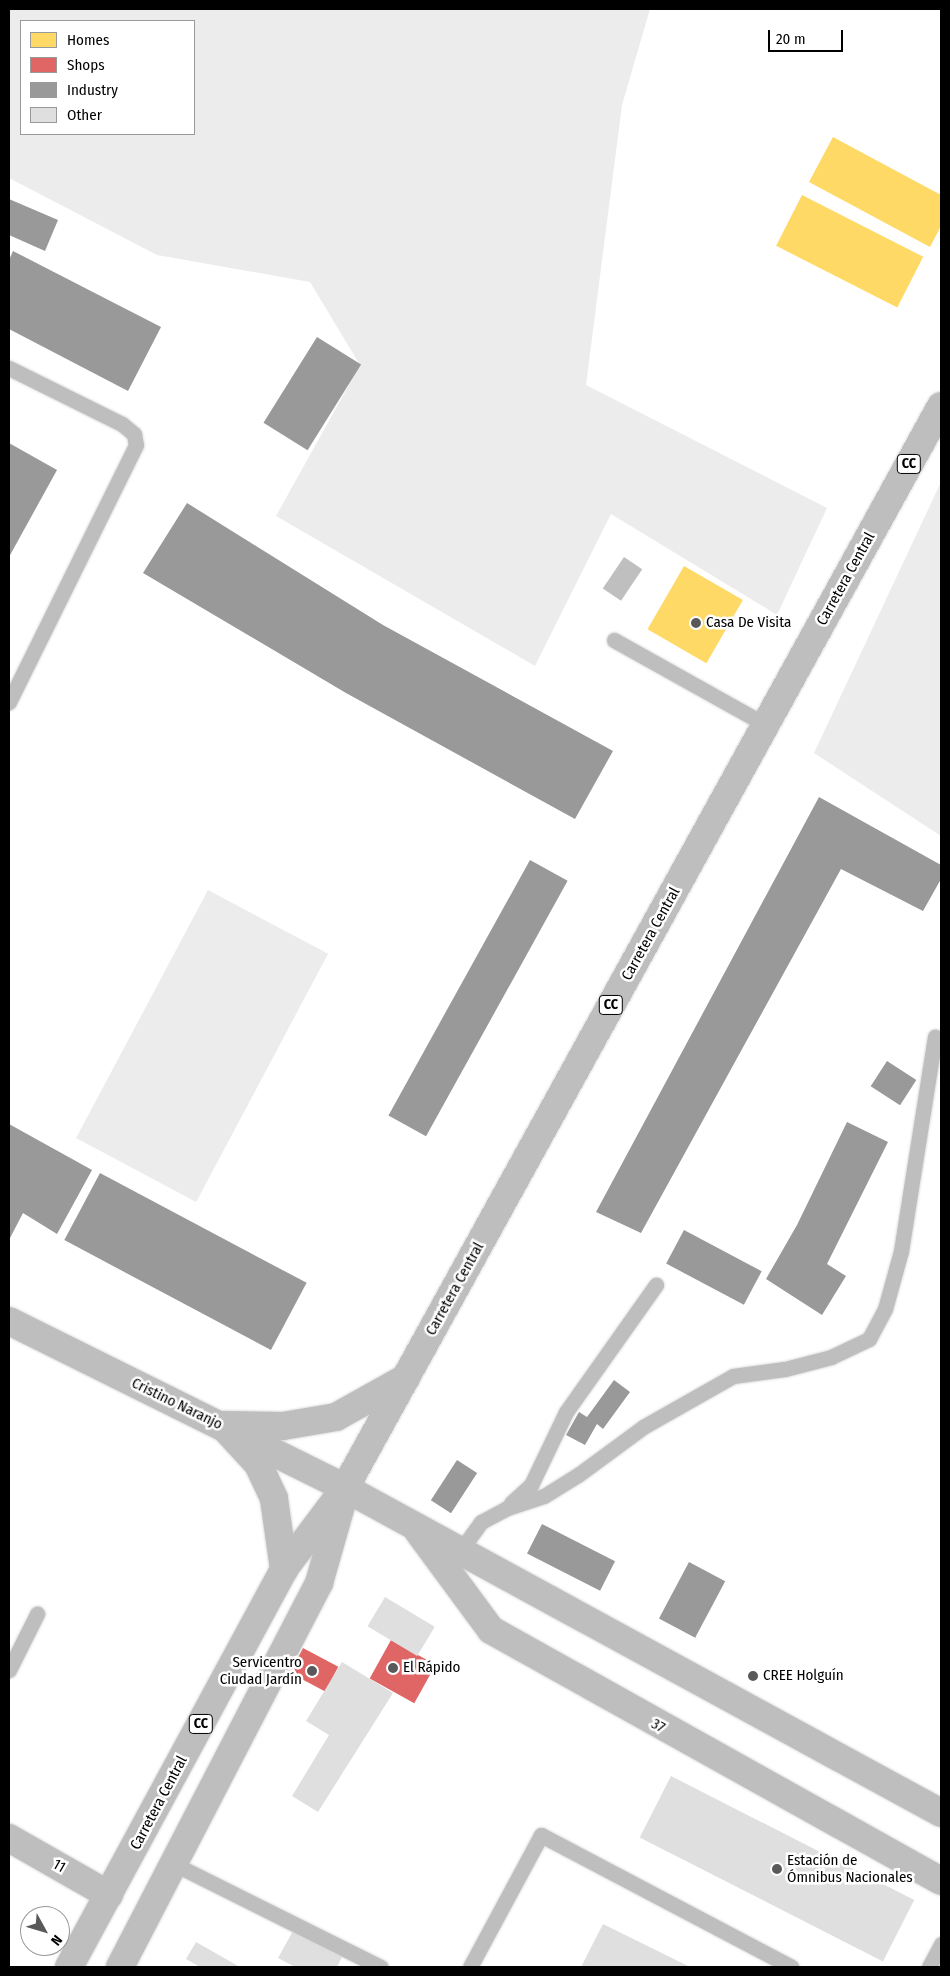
<!DOCTYPE html>
<meta charset="utf-8">
<style>
body{margin:0}
#map{position:relative;width:950px;height:1976px;overflow:hidden;background:#fff;font-family:"Fira Sans Condensed",sans-serif}
div>[style]{position:absolute}
[style*='--x']{left:calc(var(--x)*1px);top:calc(var(--y)*1px);width:calc(var(--w)*1px);rotate:calc(var(--a)*1deg)}
.green>*{inset:0;background:#ececec;transform-origin:0 0}
.water>*{inset:0;background:#bfbfbf;transform-origin:0 0}
.homes>*{inset:0;background:#ffd966;transform-origin:0 0}
.shops>*{inset:0;background:#e06666;transform-origin:0 0}
.industry>*{inset:0;background:#999;transform-origin:0 0}
.building>*{inset:0;background:#dfdfdf;transform-origin:0 0}
.roads{filter:drop-shadow(0 0 1px #dbdbdb) drop-shadow(0 0 1px #dbdbdb)}
.service>*{height:15px;margin:-7.5px;padding:0 7.5px;transform-origin:7.5px;border-radius:7.5px;background:#bebebe}
.minor>*{height:28px;margin:-14px;padding:0 14px;transform-origin:14px;border-radius:14px;background:#bebebe}
.tertiary>*{height:28px;margin:-14px;padding:0 14px;transform-origin:14px;border-radius:14px;background:#bebebe}
.primary>*{height:28px;margin:-14px;padding:0 14px;transform-origin:14px;border-radius:14px;background:#bebebe}
.dots>*{width:14px;height:14px;translate:-50% -50%;box-sizing:border-box;border:2px solid #fff;border-radius:50%}
span{translate:-50% -50%;white-space:nowrap;text-align:center;line-height:1.15;-webkit-text-stroke:5px #fff;paint-order:stroke}
.shield-label span{padding:1px 4px;background:#fff;border:1px solid;border-radius:4px;-webkit-text-stroke-width:0}
.shield-label{font-size:14px;color:#000;font-weight:700}
.street-label{font-size:15px;color:#000}
.poi-label{font-size:15px;color:#000}
.left{translate:0 -50%;text-align:left}
.right{translate:-100% -50%;text-align:right}
.frame{position:absolute;inset:0;border:10px solid #000;pointer-events:none}
.legend{position:absolute;left:20px;top:20px;width:175px;height:115px;box-sizing:border-box;background:#fff;border:1px solid #999;margin:0;padding:6px 9px;list-style:none;font-size:15px;color:#000}
.legend li{display:flex;align-items:center;gap:10px;height:25px}
.legend b{width:25px;border:1px solid #999}
.north{position:absolute;left:20px;top:1906px;width:50px;height:50px;box-sizing:border-box;background:#fff;border:1px solid #999;border-radius:50%;rotate:129deg;font-size:14px;font-weight:700;line-height:20px;text-align:center;color:#000}
.north::after{content:'';display:block;margin:auto;width:18px;height:22px;background:#595959;clip-path:polygon(50% 0,100% 100%,50% 72%,0 100%)}
.scale{position:absolute;left:768px;top:30px;width:75px;height:22px;box-sizing:border-box;border:2px solid #000;border-top:0;padding-left:6px;font-size:15px;line-height:18px;white-space:nowrap;color:#000;-webkit-text-stroke:4px #fff;paint-order:stroke}
</style>
<div id="map">
<div class="green">
<div style="clip-path:polygon(evenodd,9px 9px,650px 9px,622px 105px,586px 385px,827px 508px,777px 615px,611px 514px,535px 666px,276px 516px,360px 365px,310px 282px,157px 255px,9px 178px,9px 9px,21px 21px,194px 21px,194px 134px,21px 134px,21px 21px)"></div>
<div style="clip-path:polygon(941px 482px,941px 836px,814px 753px)"></div>
<div style="left:208px;top:890px;width:136px;height:281px;rotate:28deg"></div>
</div>
<div class="water">
<div style="left:624px;top:557px;width:22px;height:38px;rotate:34deg"></div>
</div>
<div class="homes">
<div style="clip-path:polygon(833px 137px,941px 195px,941px 226px,930px 247px,809px 182px)"></div>
<div style="left:802px;top:195px;width:136px;height:57px;rotate:27deg"></div>
<div style="left:684px;top:566px;width:68px;height:73px;rotate:30deg"></div>
</div>
<div class="shops">
<div style="left:391px;top:1640px;width:51px;height:44px;rotate:29deg"></div>
<div style="left:303px;top:1648px;width:40px;height:28px;rotate:28deg"></div>
</div>
<div class="industry">
<div style="clip-path:polygon(9px 199px,58px 220px,45px 251px,9px 235px)"></div>
<div style="clip-path:polygon(13px 251px,161px 327px,128px 391px,9px 329px,9px 260px)"></div>
<div style="left:317px;top:337px;width:52px;height:101px;rotate:32deg"></div>
<div style="clip-path:polygon(9px 443px,57px 470px,9px 557px)"></div>
<div style="clip-path:polygon(187px 503px,383px 625px,613px 751px,575px 819px,346px 693px,143px 573px)"></div>
<div style="clip-path:polygon(819px 797px,941px 865px,941px 879px,923px 911px,841px 869px,641px 1233px,596px 1212px)"></div>
<div style="left:530px;top:860px;width:43px;height:292px;rotate:29deg"></div>
<div style="left:887px;top:1061px;width:35px;height:30px;rotate:33deg"></div>
<div style="clip-path:polygon(847px 1122px,888px 1142px,827px 1264px,846px 1276px,822px 1315px,766px 1279px,797px 1225px)"></div>
<div style="clip-path:polygon(9px 1124px,92px 1170px,57px 1234px,23px 1213px,9px 1240px)"></div>
<div style="left:100px;top:1173px;width:234px;height:76px;rotate:28deg"></div>
<div style="left:684px;top:1230px;width:88px;height:38px;rotate:28deg"></div>
<div style="clip-path:polygon(614px 1380px,630px 1392px,603px 1429px,597px 1424px,585px 1445px,566px 1435px,579px 1412px,587px 1417px)"></div>
<div style="left:457px;top:1460px;width:24px;height:48px;rotate:33deg"></div>
<div style="left:542px;top:1524px;width:82px;height:33px;rotate:27deg"></div>
<div style="left:689px;top:1562px;width:41px;height:64px;rotate:28deg"></div>
</div>
<div class="building">
<div style="left:385px;top:1597px;width:58px;height:34px;rotate:31deg"></div>
<div style="clip-path:polygon(342px 1662px,393px 1693px,318px 1812px,292px 1796px,329px 1735px,306px 1721px)"></div>
<div style="left:671px;top:1776px;width:273px;height:69px;rotate:27deg"></div>
<div style="clip-path:polygon(603px 1924px,690px 1967px,581px 1967px)"></div>
<div style="clip-path:polygon(293px 1931px,342px 1957px,337px 1967px,295px 1967px,278px 1958px)"></div>
<div style="clip-path:polygon(196px 1942px,240px 1967px,200px 1967px,186px 1959px)"></div>
</div>
<div class="roads">
<div class="service">
<div style="--x:9;--y:368;--w:126;--a:26.4"></div>
<div style="--x:122;--y:424;--w:16;--a:40"></div>
<div style="--x:134;--y:434;--w:11;--a:80"></div>
<div style="--x:136;--y:445;--w:287;--a:116.3"></div>
<div style="--x:614;--y:640;--w:174;--a:29.2"></div>
<div style="--x:511;--y:1503;--w:27;--a:-42"></div>
<div style="--x:531;--y:1485;--w:81;--a:-64.4"></div>
<div style="--x:566;--y:1412;--w:156;--a:-54.7"></div>
<div style="--x:460;--y:1551;--w:36;--a:-54"></div>
<div style="--x:481;--y:1522;--w:30;--a:-28"></div>
<div style="--x:507;--y:1508;--w:39;--a:-18"></div>
<div style="--x:544;--y:1496;--w:40;--a:-32"></div>
<div style="--x:578;--y:1475;--w:81;--a:-36.4"></div>
<div style="--x:643;--y:1427;--w:103;--a:-29.5"></div>
<div style="--x:733;--y:1376;--w:52;--a:-7.7"></div>
<div style="--x:785;--y:1369;--w:48;--a:-14.6"></div>
<div style="--x:831;--y:1357;--w:42;--a:-25.3"></div>
<div style="--x:869;--y:1339;--w:34;--a:-62"></div>
<div style="--x:885;--y:1309;--w:60;--a:-74.6"></div>
<div style="--x:901;--y:1251;--w:217;--a:-81"></div>
<div style="--x:9;--y:1670;--w:63;--a:-63.4"></div>
<div style="--x:174;--y:1864;--w:231;--a:26.5"></div>
<div style="--x:470;--y:1967;--w:150;--a:-61.7"></div>
<div style="--x:541;--y:1835;--w:283;--a:27.8"></div>
<div style="--x:929;--y:1967;--w:26;--a:-62"></div>
</div>
<div class="minor">
<div style="--x:345;--y:1488;--w:679;--a:28.6"></div>
<div style="--x:418;--y:1531;--w:123;--a:53.6"></div>
<div style="--x:491;--y:1630;--w:515;--a:29.15"></div>
<div style="--x:9;--y:1838;--w:115;--a:29.7"></div>
</div>
<div class="tertiary">
<div style="--x:9;--y:1321;--w:375;--a:26.4"></div>
</div>
<div class="primary">
<div style="--x:222;--y:1425;--w:61;--a:0.9"></div>
<div style="--x:283;--y:1426;--w:54;--a:-9.6"></div>
<div style="--x:336;--y:1417;--w:80;--a:-29.1"></div>
<div style="--x:222;--y:1425;--w:53;--a:47.3"></div>
<div style="--x:258;--y:1464;--w:38;--a:65"></div>
<div style="--x:274;--y:1499;--w:71;--a:81.9"></div>
<div style="--x:69;--y:1967;--w:452;--a:-61.6"></div>
<div style="--x:284;--y:1569;--w:101;--a:-53"></div>
<div style="--x:345;--y:1488;--w:1235;--a:-61.15"></div>
<div style="--x:120;--y:1967;--w:433;--a:-62.6"></div>
<div style="--x:319;--y:1583;--w:84;--a:-74.1"></div>
</div>
</div>
<div class="dots">
<div style="left:696px;top:623px;background:#595959"></div>
<div style="left:393px;top:1668px;background:#595959"></div>
<div style="left:312px;top:1671px;background:#595959"></div>
<div style="left:753px;top:1676px;background:#595959"></div>
<div style="left:777px;top:1869px;background:#595959"></div>
</div>
<div class="shield-label">
<span style="left:909px;top:464px">CC</span>
<span style="left:611px;top:1005px">CC</span>
<span style="left:201px;top:1724px">CC</span>
</div>
<div class="street-label">
<span style="left:846px;top:579px;rotate:-61deg">Carretera Central</span>
<span style="left:651px;top:934px;rotate:-61deg">Carretera Central</span>
<span style="left:455px;top:1289px;rotate:-61deg">Carretera Central</span>
<span style="left:177px;top:1404px;rotate:26deg">Cristino Naranjo</span>
<span style="left:658px;top:1726px;rotate:29deg">37</span>
<span style="left:159px;top:1803px;rotate:-62deg">Carretera Central</span>
<span style="left:59px;top:1866px;rotate:30deg">11</span>
</div>
<div class="poi-label">
<span class="left" style="left:706px;top:623px">Casa De Visita</span>
<span class="right" style="left:302px;top:1671px">Servicentro<br>Ciudad Jardín</span>
<span class="left" style="left:403px;top:1668px">El Rápido</span>
<span class="left" style="left:763px;top:1676px">CREE Holguín</span>
<span class="left" style="left:787px;top:1869px">Estación de<br>Ómnibus Nacionales</span>
</div>
<div class="frame"></div>
<ul class="legend">
<li><b style="height:14px;background:#ffd966"></b>Homes</li>
<li><b style="height:14px;background:#e06666"></b>Shops</li>
<li><b style="height:14px;background:#999"></b>Industry</li>
<li><b style="height:14px;background:#dfdfdf"></b>Other</li>
</ul>
<div class="north">N</div>
<div class="scale">20 m</div>
</div>
